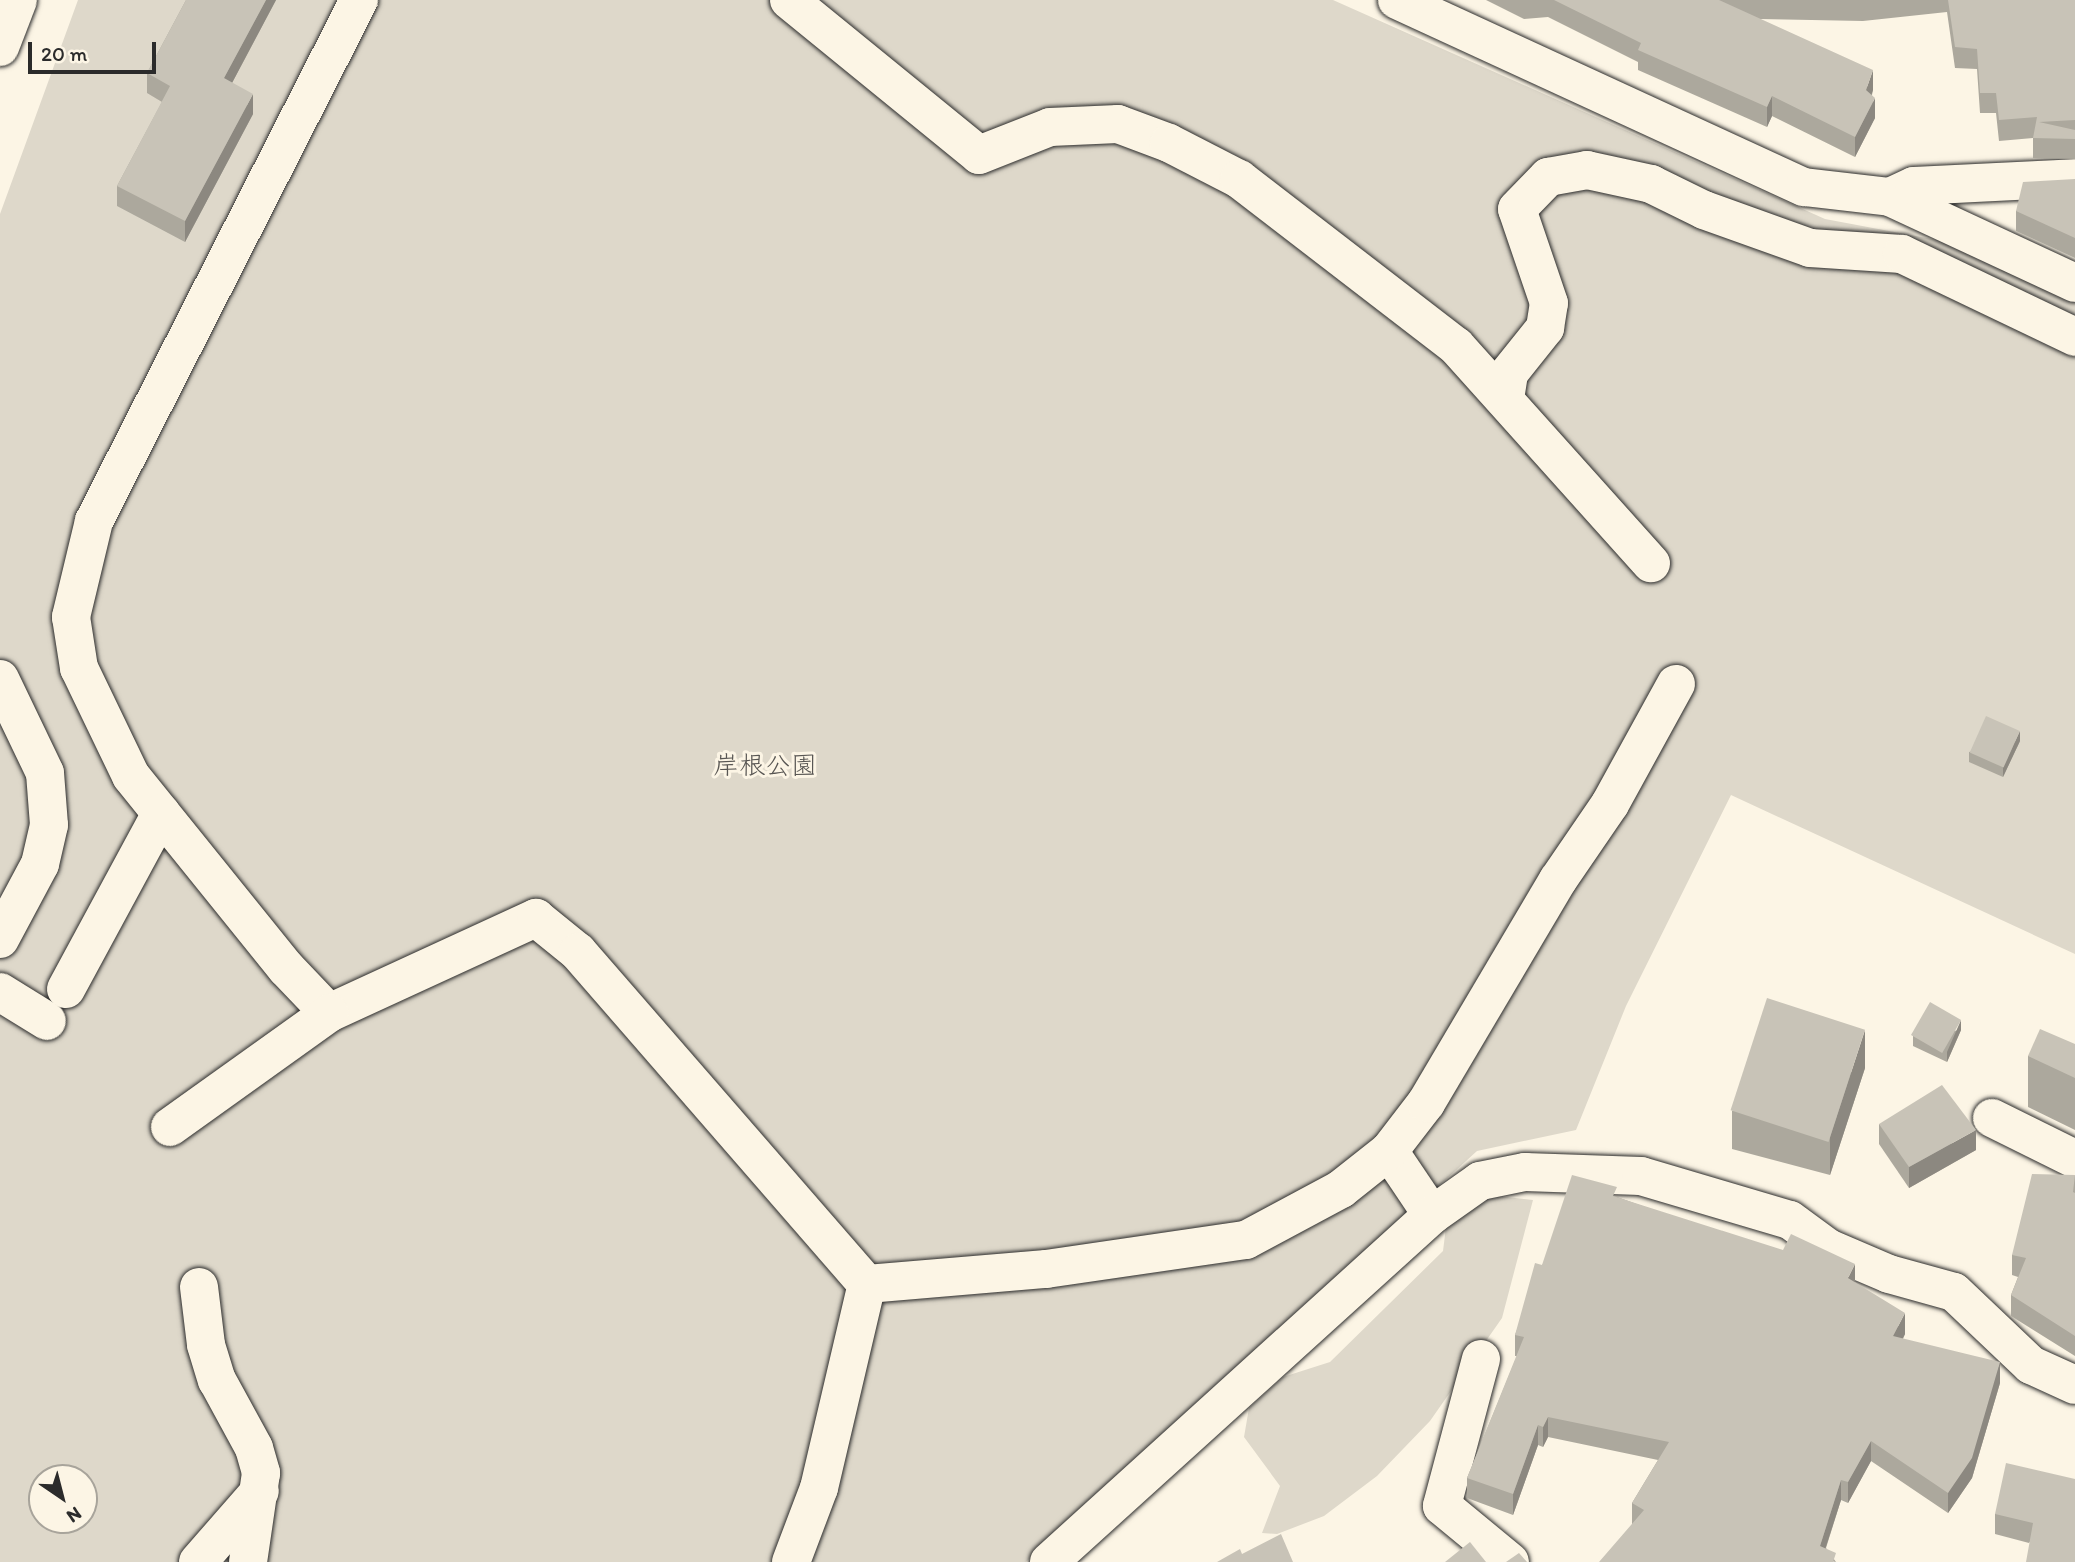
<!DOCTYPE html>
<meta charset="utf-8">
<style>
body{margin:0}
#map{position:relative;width:2075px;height:1562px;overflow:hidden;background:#fcf5e5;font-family:Itim,"Klee One",sans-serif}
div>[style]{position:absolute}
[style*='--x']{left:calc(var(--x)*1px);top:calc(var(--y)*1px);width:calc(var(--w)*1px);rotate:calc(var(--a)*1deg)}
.green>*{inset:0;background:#ded8ca}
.roads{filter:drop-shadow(0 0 2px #2b2b2b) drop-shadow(0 0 2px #2b2b2b)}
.minor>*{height:38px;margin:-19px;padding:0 19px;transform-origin:19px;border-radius:19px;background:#fcf5e5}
.major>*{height:38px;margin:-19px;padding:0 19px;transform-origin:19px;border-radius:19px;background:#fcf5e5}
.wall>*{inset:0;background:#aca89d}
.shaded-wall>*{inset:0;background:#8c8880}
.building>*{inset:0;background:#c8c3b7;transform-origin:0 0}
span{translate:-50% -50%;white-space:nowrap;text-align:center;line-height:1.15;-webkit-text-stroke:6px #fcf5e5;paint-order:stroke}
.park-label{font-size:26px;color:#585653}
.north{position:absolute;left:28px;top:1464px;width:70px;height:70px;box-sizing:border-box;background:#fcf5e5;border:2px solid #a8a49b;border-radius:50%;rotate:145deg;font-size:19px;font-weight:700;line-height:28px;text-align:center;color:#2b2b2b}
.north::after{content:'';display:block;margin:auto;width:24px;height:32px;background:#2b2b2b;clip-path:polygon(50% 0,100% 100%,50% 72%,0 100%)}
.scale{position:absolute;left:28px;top:42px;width:128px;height:32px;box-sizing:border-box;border:4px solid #2b2b2b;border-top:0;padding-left:9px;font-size:21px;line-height:24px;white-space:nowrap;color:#2b2b2b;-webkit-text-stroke:5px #fcf5e5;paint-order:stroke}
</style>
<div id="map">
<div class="green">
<div style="clip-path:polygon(evenodd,78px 0,1333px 0,1825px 219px,1953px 243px,2075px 299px,2075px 954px,1731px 795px,1626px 1006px,1576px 1130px,1477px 1151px,1026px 1562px,0 1562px,0 214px,78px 0,42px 1478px,84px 1478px,84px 1520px,42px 1520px,42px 1478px)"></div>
<div style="clip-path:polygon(1489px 1195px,1533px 1200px,1502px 1318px,1430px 1421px,1377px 1476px,1324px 1516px,1277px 1534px,1262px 1533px,1280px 1486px,1244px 1437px,1249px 1408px,1283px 1377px,1330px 1362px,1443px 1251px,1447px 1219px)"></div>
</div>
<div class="roads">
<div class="minor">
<div style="--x:359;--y:0;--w:585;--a:116.96"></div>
<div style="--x:94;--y:521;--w:99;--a:103.5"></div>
<div style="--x:71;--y:617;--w:52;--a:81.1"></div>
<div style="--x:79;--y:668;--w:120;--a:64.3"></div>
<div style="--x:131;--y:776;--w:247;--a:51.1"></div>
<div style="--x:286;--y:968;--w:62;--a:46.3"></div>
<div style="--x:329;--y:1013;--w:228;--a:-24.7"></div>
<div style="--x:536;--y:918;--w:54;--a:39"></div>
<div style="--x:578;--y:952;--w:440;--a:49"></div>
<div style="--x:789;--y:0;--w:245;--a:39.2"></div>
<div style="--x:979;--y:155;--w:76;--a:-21.5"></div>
<div style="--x:1050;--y:127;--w:68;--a:-2.5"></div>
<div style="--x:1118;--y:124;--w:54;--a:20.4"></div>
<div style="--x:1169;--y:143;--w:79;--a:27.2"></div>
<div style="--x:1239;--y:179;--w:274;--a:37.6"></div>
<div style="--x:1456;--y:346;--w:292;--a:48.1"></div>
<div style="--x:1397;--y:0;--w:448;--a:24.7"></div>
<div style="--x:1804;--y:187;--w:87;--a:6.6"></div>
<div style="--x:1890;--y:197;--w:204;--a:24.9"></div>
<div style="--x:1890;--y:197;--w:26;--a:-25"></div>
<div style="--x:1914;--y:186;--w:161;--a:-2.8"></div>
<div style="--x:1505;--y:399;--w:26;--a:-81"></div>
<div style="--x:1509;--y:373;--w:58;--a:-51.3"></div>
<div style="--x:1545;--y:328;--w:25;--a:-81"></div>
<div style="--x:1549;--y:303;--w:99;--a:-108.8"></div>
<div style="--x:1517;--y:209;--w:45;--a:-45.9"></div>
<div style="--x:1548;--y:177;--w:40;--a:-10"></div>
<div style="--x:1587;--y:170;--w:66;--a:12.3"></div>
<div style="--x:1651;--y:184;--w:59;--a:26.1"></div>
<div style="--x:1704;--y:210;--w:113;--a:19.7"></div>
<div style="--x:1810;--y:248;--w:92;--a:3.7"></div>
<div style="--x:1902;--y:254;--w:192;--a:25.6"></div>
<div style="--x:0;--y:679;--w:104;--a:64.4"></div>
<div style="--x:45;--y:773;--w:52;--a:85.6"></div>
<div style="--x:49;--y:825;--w:40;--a:103"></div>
<div style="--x:40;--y:864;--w:85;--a:118.1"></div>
<div style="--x:66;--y:989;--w:200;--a:-61.6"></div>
<div style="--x:0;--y:992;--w:55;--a:31.7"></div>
<div style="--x:1992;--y:1118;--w:93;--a:26.3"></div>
<div style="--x:170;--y:1127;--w:196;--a:-35.6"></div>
<div style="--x:1389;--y:1151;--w:77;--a:56.1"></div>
<div style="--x:867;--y:1284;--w:180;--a:-4.8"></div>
<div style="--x:1046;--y:1269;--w:202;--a:-8.3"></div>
<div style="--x:1246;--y:1240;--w:108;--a:-28.2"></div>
<div style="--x:1341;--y:1189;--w:61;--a:-38.4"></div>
<div style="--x:1389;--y:1151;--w:61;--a:-52.4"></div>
<div style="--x:1426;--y:1103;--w:259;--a:-59.4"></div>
<div style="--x:1558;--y:880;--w:92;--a:-55.6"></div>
<div style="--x:1610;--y:804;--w:137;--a:-61.2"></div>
<div style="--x:199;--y:1287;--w:58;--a:83.1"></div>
<div style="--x:206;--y:1345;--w:37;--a:73"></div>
<div style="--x:217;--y:1380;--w:77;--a:61.4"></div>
<div style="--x:254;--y:1448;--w:26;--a:74"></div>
<div style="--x:261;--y:1473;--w:90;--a:98.3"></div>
<div style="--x:1481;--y:1359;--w:152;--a:104.9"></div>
<div style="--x:1442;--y:1506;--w:88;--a:39.5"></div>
<div style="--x:198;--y:1562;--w:94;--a:-48.9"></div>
<div style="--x:791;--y:1562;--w:79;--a:-69.3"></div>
<div style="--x:819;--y:1488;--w:210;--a:-76.8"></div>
<div style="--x:1049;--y:1562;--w:517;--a:-42.18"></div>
<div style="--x:1432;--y:1215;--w:59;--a:-35.3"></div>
<div style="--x:1480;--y:1181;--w:46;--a:-11.3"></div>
<div style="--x:1525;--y:1172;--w:116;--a:2"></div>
<div style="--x:1641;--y:1176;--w:155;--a:16.5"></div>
<div style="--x:1790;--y:1220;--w:47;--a:36.4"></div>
<div style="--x:1828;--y:1248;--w:66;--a:23.1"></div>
<div style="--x:1889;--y:1274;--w:67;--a:15.5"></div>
<div style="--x:1954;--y:1292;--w:106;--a:43.5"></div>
<div style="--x:2031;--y:1365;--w:48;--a:24.4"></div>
</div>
<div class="major">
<div style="--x:0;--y:47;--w:50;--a:-69"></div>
</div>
</div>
<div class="wall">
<div style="clip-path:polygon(186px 0,276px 0,232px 83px,253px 114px,185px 242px,117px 206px,117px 186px,162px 102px,147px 93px,147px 73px)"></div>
<div style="clip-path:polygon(1486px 0,2075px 0,2075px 159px,2033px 158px,2033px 138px,1999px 141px,1996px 113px,1980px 113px,1977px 69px,1955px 68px,1947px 12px,1863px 21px,1760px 19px,1873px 90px,1872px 95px,1875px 118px,1855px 157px,1772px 116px,1767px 127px,1638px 70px,1638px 62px,1548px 17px,1524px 19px)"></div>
<div style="clip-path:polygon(2075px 179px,2075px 258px,2016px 231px,2016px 211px)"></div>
<div style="clip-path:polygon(2020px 741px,2003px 777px,1969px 762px,1969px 752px)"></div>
<div style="clip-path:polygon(1961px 1030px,1947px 1062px,1913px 1046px,1913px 1036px)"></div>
<div style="clip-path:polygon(2075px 1044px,2075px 1130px,2028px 1107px,2028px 1056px)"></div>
<div style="clip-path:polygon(1865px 1068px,1830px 1175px,1732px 1149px,1732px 1111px)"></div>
<div style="clip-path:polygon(1879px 1124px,1976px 1150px,1909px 1188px,1879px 1144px)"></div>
<div style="clip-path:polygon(2075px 1175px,2075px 1356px,2011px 1316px,2011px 1295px,2018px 1277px,2012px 1275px,2012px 1255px)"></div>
<div style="clip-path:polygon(1617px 1197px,1855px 1282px,1905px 1334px,1903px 1339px,2000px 1383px,1972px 1478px,1948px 1513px,1871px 1461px,1848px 1503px,1841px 1500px,1826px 1548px,1836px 1562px,1632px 1524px,1632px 1503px,1658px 1460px,1548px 1437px,1543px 1447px,1538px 1445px,1513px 1515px,1467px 1498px,1467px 1478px,1517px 1356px,1515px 1356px,1515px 1335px,1542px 1265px)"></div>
<div style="clip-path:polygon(2075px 1479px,2029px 1543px,1995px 1534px,1995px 1514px)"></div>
</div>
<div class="shaded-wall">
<div style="clip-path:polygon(266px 0,276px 0,224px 98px,224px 78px)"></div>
<div style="clip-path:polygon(1873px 70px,1873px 90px,1866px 110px,1866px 90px)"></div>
<div style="clip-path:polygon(253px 94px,253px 114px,185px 242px,185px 221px)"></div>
<div style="clip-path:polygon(1772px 96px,1772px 116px,1767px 127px,1767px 107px)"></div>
<div style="clip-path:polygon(1875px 98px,1875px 118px,1855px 157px,1855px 137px)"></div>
<div style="clip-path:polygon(2020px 731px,2020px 741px,2003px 777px,2003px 767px)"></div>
<div style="clip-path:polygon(1961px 1020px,1961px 1030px,1947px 1062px,1947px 1052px)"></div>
<div style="clip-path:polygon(1865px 1030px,1865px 1068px,1830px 1175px,1830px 1137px)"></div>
<div style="clip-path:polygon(1976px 1130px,1976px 1150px,1909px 1188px,1909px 1167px)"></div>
<div style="clip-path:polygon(1855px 1264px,1855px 1284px,1848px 1278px)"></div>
<div style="clip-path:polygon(1905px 1313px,1905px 1334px,1893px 1356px,1893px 1336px)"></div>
<div style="clip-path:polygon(2000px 1362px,2000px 1383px,1972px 1478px,1948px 1513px,1948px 1493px)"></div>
<div style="clip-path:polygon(1548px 1417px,1548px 1437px,1543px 1447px,1543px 1427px)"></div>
<div style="clip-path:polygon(1538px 1425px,1538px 1445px,1513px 1515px,1513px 1494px)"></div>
<div style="clip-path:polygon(1871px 1441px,1871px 1461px,1848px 1503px,1848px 1482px)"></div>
<div style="clip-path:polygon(1841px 1480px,1841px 1500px,1821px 1562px,1820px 1546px)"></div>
</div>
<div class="building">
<div style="clip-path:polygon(186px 0,266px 0,224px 78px,253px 94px,185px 221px,117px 186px,170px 86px,147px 73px)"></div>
<div style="clip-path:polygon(1554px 0,1719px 0,1873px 70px,1866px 90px,1875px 98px,1855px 137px,1772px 96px,1767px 107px,1638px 50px,1641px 43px)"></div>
<div style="clip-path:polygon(1948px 0,2075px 0,2075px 120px,2039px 122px,2075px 130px,2075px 139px,2033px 138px,2037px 117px,1999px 120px,1996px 93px,1980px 93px,1977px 49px,1955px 47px)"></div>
<div style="clip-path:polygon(2075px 179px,2075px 238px,2016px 211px,2023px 182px)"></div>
<div style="left:1986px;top:716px;width:37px;height:40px;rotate:24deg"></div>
<div style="left:1767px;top:998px;width:103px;height:118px;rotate:18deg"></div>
<div style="left:1930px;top:1002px;width:36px;height:38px;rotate:30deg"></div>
<div style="clip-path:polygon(2040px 1029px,2075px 1044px,2075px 1078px,2028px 1056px)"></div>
<div style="clip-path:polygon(1942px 1085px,1976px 1130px,1909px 1167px,1879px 1124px)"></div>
<div style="clip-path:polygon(2032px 1174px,2075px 1175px,2073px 1192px,2075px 1193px,2075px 1336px,2011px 1295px,2026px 1258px,2012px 1255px)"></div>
<div style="clip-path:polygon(1572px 1175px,1617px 1187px,1613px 1196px,1783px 1250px,1791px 1234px,1855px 1264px,1848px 1278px,1905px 1313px,1893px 1336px,2000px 1362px,1972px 1458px,1948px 1493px,1871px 1441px,1848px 1482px,1841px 1480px,1820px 1546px,1836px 1553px,1833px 1562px,1599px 1562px,1644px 1510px,1632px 1503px,1669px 1442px,1548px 1417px,1543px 1427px,1538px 1425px,1513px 1494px,1467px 1478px,1524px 1337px,1515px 1335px,1535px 1263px,1542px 1265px)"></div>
<div style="clip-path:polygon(2006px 1463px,2075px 1479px,2075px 1562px,2026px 1562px,2033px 1523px,1995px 1514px)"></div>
<div style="clip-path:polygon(1281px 1534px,1293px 1562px,1217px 1562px,1240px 1549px,1242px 1554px)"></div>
<div style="clip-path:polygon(1470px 1542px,1486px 1562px,1445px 1562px)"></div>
<div style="clip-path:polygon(1519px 1553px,1527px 1562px,1506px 1562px)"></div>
</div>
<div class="park-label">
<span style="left:765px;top:766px">岸根公園</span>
</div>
<div class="north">N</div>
<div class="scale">20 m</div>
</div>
